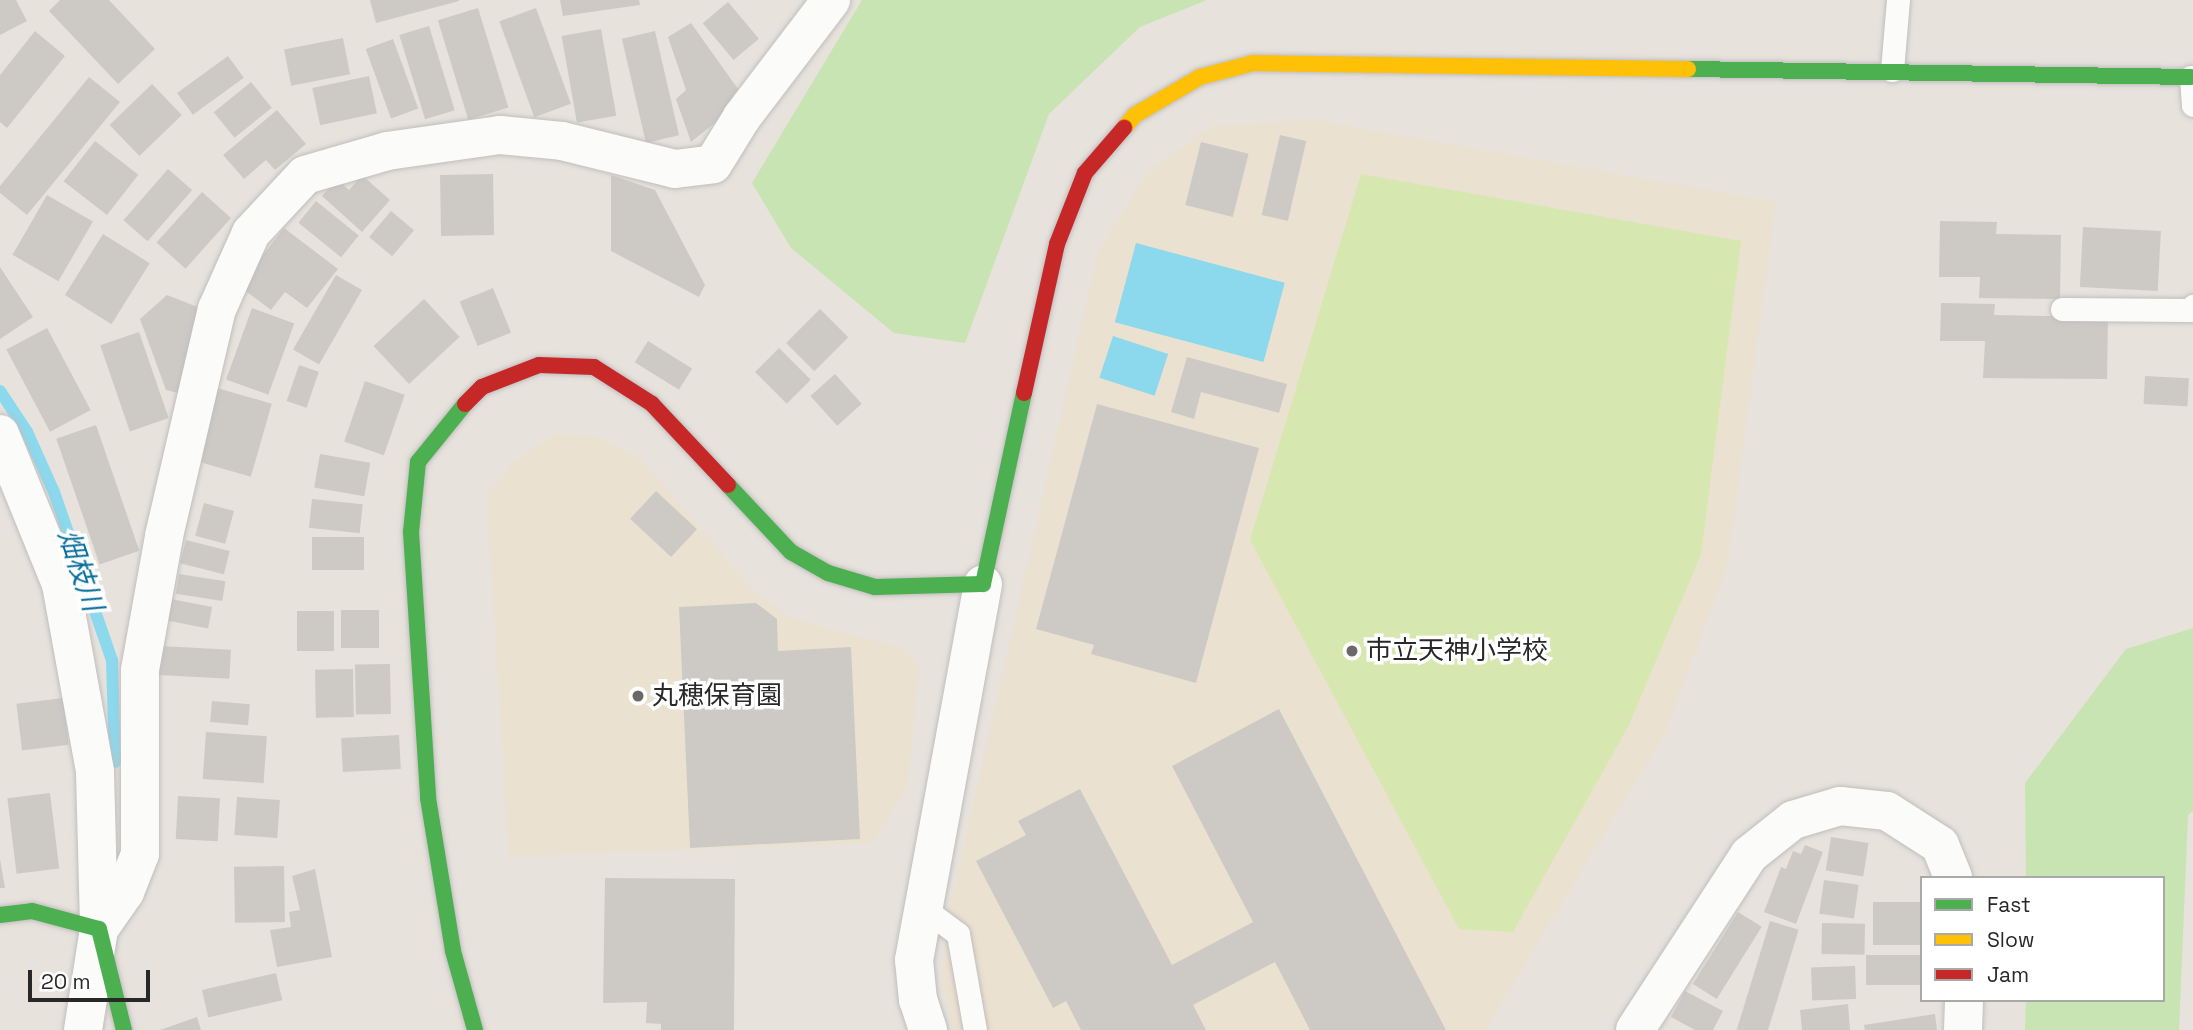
<!DOCTYPE html>
<meta charset="utf-8">
<style>
body{margin:0}
#map{position:relative;width:2193px;height:1030px;overflow:hidden;background:#e7e2dc;font-family:"Space Grotesk","Noto Sans JP",sans-serif}
div>[style]{position:absolute}
[style*='--x']{left:calc(var(--x)*1px);top:calc(var(--y)*1px);width:calc(var(--w)*1px);rotate:calc(var(--a)*1deg)}
.education>*{inset:0;background:#ebe1d0}
.green>*{inset:0;background:#c9e4b3}
.pitch>*{inset:0;background:#d6e8b0}
.water>*{inset:0;background:#8cd8ed;transform-origin:0 0}
.stream>*{height:12px;margin:-6px;padding:0 6px;transform-origin:6px;border-radius:6px;background:#8cd8ed}
.building>*{inset:0;background:#cdcac6;transform-origin:0 0}
.roads{filter:drop-shadow(0 0 2px #c0bebe) drop-shadow(0 0 2px #c0bebe)}
.lane>*{height:23px;margin:-11.5px;padding:0 11.5px;transform-origin:11.5px;border-radius:11.5px;background:#fbfbfa}
.street>*{height:38px;margin:-19px;padding:0 19px;transform-origin:19px;border-radius:19px;background:#fbfbfa}
.fast>*{height:16px;margin:-8px;padding:0 8px;transform-origin:8px;border-radius:8px;background:#4caf50}
.slow>*{height:16px;margin:-8px;padding:0 8px;transform-origin:8px;border-radius:8px;background:#ffc107}
.jam>*{height:16px;margin:-8px;padding:0 8px;transform-origin:8px;border-radius:8px;background:#c62828}
.dots>*{width:19px;height:19px;translate:-50% -50%;box-sizing:border-box;border:4px solid #fff;border-radius:50%}
span{translate:-50% -50%;white-space:nowrap;text-align:center;line-height:1.15;-webkit-text-stroke:7px #fff;paint-order:stroke}
.poi-label{font-size:26px;color:#282828}
.left{translate:0 -50%;text-align:left}
.water-label{font-size:28px;color:#076f9d;font-style:italic}
.legend{position:absolute;left:1920px;top:876px;width:245px;height:126px;box-sizing:border-box;background:#fff;border:2px solid #a9a9a9;margin:0;padding:9px 12px;list-style:none;font-size:21px;color:#282828}
.legend li{display:flex;align-items:center;gap:14px;height:35px}
.legend b{width:35px;border:2px solid #a9a9a9}
.scale{position:absolute;left:28px;top:970px;width:122px;height:32px;box-sizing:border-box;border:4px solid #282828;border-top:0;padding-left:9px;font-size:21px;line-height:24px;white-space:nowrap;color:#282828;-webkit-text-stroke:5px #fff;paint-order:stroke}
</style>
<div id="map">
<div class="education">
<div style="clip-path:polygon(1314px 120px,1776px 202px,1727px 568px,1664px 735px,1485px 1030px,953px 1030px,942px 975px,949px 911px,1098px 252px,1148px 171px,1212px 126px)"></div>
<div style="clip-path:polygon(555px 434px,596px 436px,641px 459px,756px 593px,790px 618px,905px 649px,919px 666px,908px 784px,873px 843px,509px 856px,487px 497px,513px 462px)"></div>
</div>
<div class="green">
<div style="clip-path:polygon(862px 0,1207px 0,1140px 27px,1049px 114px,965px 343px,894px 333px,791px 248px,752px 183px)"></div>
<div style="clip-path:polygon(2193px 628px,2193px 811px,2188px 815px,2179px 1030px,2025px 1030px,2026px 1000px,2163px 1000px,2163px 878px,2026px 878px,2025px 783px,2126px 649px)"></div>
</div>
<div class="pitch">
<div style="clip-path:polygon(1361px 174px,1741px 241px,1701px 554px,1629px 725px,1513px 932px,1459px 929px,1250px 540px)"></div>
</div>
<div class="water">
<div style="left:1136px;top:243px;width:154px;height:82px;rotate:15deg"></div>
<div style="left:1113px;top:336px;width:58px;height:44px;rotate:18deg"></div>
</div>
<div class="stream">
<div style="--x:0;--y:391;--w:49;--a:56.6"></div>
<div style="--x:27;--y:432;--w:66;--a:65.8"></div>
<div style="--x:54;--y:492;--w:178;--a:71"></div>
<div style="--x:112;--y:660;--w:102;--a:88.3"></div>
</div>
<div class="building">
<div style="clip-path:polygon(0 0,16px 0,27px 21px,0 35px)"></div>
<div style="clip-path:polygon(60px 0,109px 0,155px 49px,118px 84px,49px 11px)"></div>
<div style="clip-path:polygon(370px 0,459px 0,459px 1px,376px 23px)"></div>
<div style="clip-path:polygon(560px 0,639px 0,640px 5px,563px 16px)"></div>
<div style="left:728px;top:2px;width:48px;height:33px;rotate:50deg"></div>
<div style="left:478px;top:8px;width:104px;height:42px;rotate:73deg"></div>
<div style="left:536px;top:8px;width:102px;height:39px;rotate:70deg"></div>
<div style="clip-path:polygon(691px 23px,738px 89px,716px 122px,691px 142px,676px 99px,686px 90px,668px 37px)"></div>
<div style="left:429px;top:26px;width:88px;height:31px;rotate:73deg"></div>
<div style="left:601px;top:29px;width:88px;height:40px;rotate:80deg"></div>
<div style="clip-path:polygon(35px 31px,65px 56px,7px 128px,0 122px,0 75px)"></div>
<div style="left:655px;top:31px;width:107px;height:34px;rotate:77deg"></div>
<div style="left:343px;top:38px;width:37px;height:60px;rotate:79deg"></div>
<div style="left:393px;top:39px;width:74px;height:29px;rotate:70deg"></div>
<div style="left:228px;top:56px;width:27px;height:63px;rotate:54deg"></div>
<div style="left:369px;top:76px;width:38px;height:58px;rotate:78deg"></div>
<div style="clip-path:polygon(89px 77px,120px 102px,27px 215px,0 193px,0 186px)"></div>
<div style="left:251px;top:82px;width:33px;height:48px;rotate:51deg"></div>
<div style="left:152px;top:84px;width:43px;height:59px;rotate:46deg"></div>
<div style="clip-path:polygon(277px 110px,306px 144px,275px 170px,266px 160px,244px 179px,223px 155px)"></div>
<div style="left:1280px;top:135px;width:27px;height:82px;rotate:13deg"></div>
<div style="left:95px;top:141px;width:55px;height:51px;rotate:38deg"></div>
<div style="left:1201px;top:142px;width:49px;height:65px;rotate:14deg"></div>
<div style="left:168px;top:169px;width:32px;height:68px;rotate:41deg"></div>
<div style="left:493px;top:174px;width:61px;height:53px;rotate:89deg"></div>
<div style="clip-path:polygon(362px 175px,390px 200px,362px 232px,322px 196px,337px 179px,349px 190px)"></div>
<div style="clip-path:polygon(611px 175px,655px 190px,705px 285px,699px 297px,611px 251px)"></div>
<div style="left:202px;top:192px;width:39px;height:68px;rotate:42deg"></div>
<div style="left:47px;top:195px;width:53px;height:69px;rotate:30deg"></div>
<div style="left:316px;top:201px;width:55px;height:28px;rotate:39deg"></div>
<div style="left:391px;top:211px;width:30px;height:34px;rotate:40deg"></div>
<div style="clip-path:polygon(1940px 221px,1997px 222px,1996px 234px,2061px 235px,2060px 299px,1979px 298px,1980px 277px,1939px 277px)"></div>
<div style="left:2083px;top:227px;width:78px;height:60px;rotate:3deg"></div>
<div style="clip-path:polygon(284px 228px,338px 269px,307px 308px,285px 292px,271px 310px,239px 286px)"></div>
<div style="left:103px;top:234px;width:55px;height:72px;rotate:32deg"></div>
<div style="clip-path:polygon(0 267px,33px 317px,0 339px)"></div>
<div style="left:336px;top:275px;width:30px;height:86px;rotate:30deg"></div>
<div style="left:493px;top:288px;width:48px;height:36px;rotate:68deg"></div>
<div style="clip-path:polygon(167px 295px,200px 308px,178px 393px,166px 390px,140px 319px)"></div>
<div style="left:424px;top:299px;width:52px;height:69px;rotate:47deg"></div>
<div style="clip-path:polygon(1941px 303px,1995px 304px,1994px 315px,2108px 317px,2107px 379px,1983px 378px,1985px 341px,1940px 341px)"></div>
<div style="left:252px;top:308px;width:45px;height:76px;rotate:20deg"></div>
<div style="left:820px;top:309px;width:40px;height:48px;rotate:45deg"></div>
<div style="left:47px;top:328px;width:93px;height:46px;rotate:62deg"></div>
<div style="left:139px;top:332px;width:91px;height:41px;rotate:71deg"></div>
<div style="left:648px;top:341px;width:52px;height:25px;rotate:32deg"></div>
<div style="left:779px;top:348px;width:45px;height:34px;rotate:45deg"></div>
<div style="clip-path:polygon(1187px 357px,1287px 384px,1279px 413px,1201px 392px,1194px 419px,1171px 412px)"></div>
<div style="left:299px;top:365px;width:21px;height:38px;rotate:19deg"></div>
<div style="left:835px;top:374px;width:40px;height:33px;rotate:48deg"></div>
<div style="left:2145px;top:376px;width:44px;height:28px;rotate:3deg"></div>
<div style="left:365px;top:381px;width:42px;height:64px;rotate:19deg"></div>
<div style="left:217px;top:388px;width:57px;height:76px;rotate:16deg"></div>
<div style="clip-path:polygon(1097px 404px,1259px 448px,1196px 683px,1091px 654px,1094px 645px,1036px 629px)"></div>
<div style="left:96px;top:425px;width:133px;height:42px;rotate:71deg"></div>
<div style="left:320px;top:454px;width:51px;height:34px;rotate:10deg"></div>
<div style="left:656px;top:491px;width:56px;height:38px;rotate:43deg"></div>
<div style="left:312px;top:499px;width:51px;height:29px;rotate:6deg"></div>
<div style="left:204px;top:503px;width:31px;height:34px;rotate:15deg"></div>
<div style="left:364px;top:537px;width:33px;height:52px;rotate:90deg"></div>
<div style="left:186px;top:540px;width:45px;height:24px;rotate:14deg"></div>
<div style="left:179px;top:574px;width:47px;height:20px;rotate:9deg"></div>
<div style="left:171px;top:599px;width:42px;height:22px;rotate:11deg"></div>
<div style="clip-path:polygon(756px 603px,777px 619px,778px 651px,851px 647px,860px 839px,690px 848px,679px 607px)"></div>
<div style="left:379px;top:610px;width:38px;height:38px;rotate:90deg"></div>
<div style="left:297px;top:611px;width:37px;height:40px"></div>
<div style="left:160px;top:646px;width:71px;height:29px;rotate:3deg"></div>
<div style="left:390px;top:664px;width:50px;height:35px;rotate:89deg"></div>
<div style="left:353px;top:669px;width:48px;height:38px;rotate:89deg"></div>
<div style="left:63px;top:698px;width:47px;height:47px;rotate:83deg"></div>
<div style="left:212px;top:701px;width:38px;height:21px;rotate:5deg"></div>
<div style="clip-path:polygon(1279px 709px,1446px 1030px,1310px 1030px,1275px 962px,1193px 1005px,1206px 1030px,1081px 1030px,1066px 1001px,1053px 1008px,976px 861px,1026px 835px,1018px 821px,1080px 789px,1172px 965px,1253px 922px,1172px 766px)"></div>
<div style="left:206px;top:732px;width:61px;height:47px;rotate:4deg"></div>
<div style="left:399px;top:735px;width:34px;height:58px;rotate:87deg"></div>
<div style="left:50px;top:793px;width:76px;height:43px;rotate:83deg"></div>
<div style="left:178px;top:796px;width:42px;height:43px;rotate:3deg"></div>
<div style="left:237px;top:797px;width:43px;height:38px;rotate:4deg"></div>
<div style="left:1831px;top:837px;width:38px;height:34px;rotate:9deg"></div>
<div style="clip-path:polygon(1805px 845px,1823px 852px,1796px 924px,1764px 912px,1781px 867px,1786px 869px,1793px 851px,1801px 854px)"></div>
<div style="clip-path:polygon(0 859px,5px 888px,0 888px)"></div>
<div style="left:284px;top:866px;width:56px;height:50px;rotate:89deg"></div>
<div style="clip-path:polygon(315px 869px,332px 957px,277px 967px,270px 930px,291px 927px,289px 912px,300px 910px,292px 876px)"></div>
<div style="clip-path:polygon(605px 878px,735px 879px,734px 1030px,661px 1030px,661px 1024px,646px 1023px,647px 1002px,603px 1003px)"></div>
<div style="left:1824px;top:880px;width:35px;height:34px;rotate:8deg"></div>
<div style="left:1922px;top:902px;width:43px;height:49px;rotate:90deg"></div>
<div style="left:1738px;top:912px;width:28px;height:85px;rotate:32deg"></div>
<div style="left:1770px;top:921px;width:30px;height:114px;rotate:17deg"></div>
<div style="left:1822px;top:923px;width:43px;height:31px;rotate:1deg"></div>
<div style="left:1922px;top:955px;width:30px;height:56px;rotate:90deg"></div>
<div style="left:1855px;top:966px;width:33px;height:44px;rotate:88deg"></div>
<div style="left:276px;top:973px;width:28px;height:76px;rotate:77deg"></div>
<div style="clip-path:polygon(1685px 991px,1723px 1011px,1713px 1030px,1695px 1030px,1671px 1017px)"></div>
<div style="clip-path:polygon(1848px 1004px,1850px 1030px,1802px 1030px,1800px 1010px)"></div>
<div style="clip-path:polygon(1935px 1014px,1937px 1030px,1865px 1030px,1864px 1025px)"></div>
<div style="clip-path:polygon(197px 1017px,201px 1030px,160px 1030px)"></div>
</div>
<div class="roads">
<div class="lane">
<div style="--x:1892;--y:70;--w:70;--a:-85.1"></div>
<div style="--x:2191;--y:77;--w:28;--a:86"></div>
<div style="--x:2062;--y:309;--w:127;--a:0.5"></div>
<div style="--x:2189;--y:310;--w:6;--a:-45"></div>
<div style="--x:922;--y:907;--w:45;--a:36.9"></div>
<div style="--x:958;--y:934;--w:97;--a:80"></div>
</div>
<div class="street">
<div style="--x:0;--y:434;--w:162;--a:67.9"></div>
<div style="--x:61;--y:584;--w:191;--a:79.7"></div>
<div style="--x:95;--y:772;--w:157;--a:88.5"></div>
<div style="--x:99;--y:929;--w:102;--a:99"></div>
<div style="--x:99;--y:929;--w:45;--a:-54.9"></div>
<div style="--x:125;--y:892;--w:41;--a:-68.5"></div>
<div style="--x:140;--y:854;--w:184;--a:-90"></div>
<div style="--x:140;--y:670;--w:136;--a:-79.8"></div>
<div style="--x:164;--y:536;--w:233;--a:-76.9"></div>
<div style="--x:217;--y:309;--w:83;--a:-65.9"></div>
<div style="--x:251;--y:233;--w:79;--a:-47"></div>
<div style="--x:305;--y:175;--w:85;--a:-16.3"></div>
<div style="--x:387;--y:151;--w:114;--a:-8.1"></div>
<div style="--x:500;--y:135;--w:62;--a:5.5"></div>
<div style="--x:562;--y:141;--w:116;--a:13.9"></div>
<div style="--x:675;--y:169;--w:38;--a:-7"></div>
<div style="--x:713;--y:164;--w:55;--a:-58.3"></div>
<div style="--x:742;--y:117;--w:147;--a:-52.7"></div>
<div style="--x:928;--y:1030;--w:32;--a:-108"></div>
<div style="--x:918;--y:1000;--w:40;--a:-95.7"></div>
<div style="--x:914;--y:960;--w:382;--a:-79.6"></div>
<div style="--x:1635;--y:1030;--w:209;--a:-56.9"></div>
<div style="--x:1749;--y:855;--w:56;--a:-38.5"></div>
<div style="--x:1793;--y:820;--w:49;--a:-16.6"></div>
<div style="--x:1840;--y:806;--w:47;--a:6.1"></div>
<div style="--x:1887;--y:811;--w:63;--a:32.7"></div>
<div style="--x:1940;--y:845;--w:35;--a:68"></div>
<div style="--x:1963;--y:1030;--w:30;--a:-88"></div>
</div>
<div class="fast">
<div style="--x:1688;--y:69;--w:503;--a:0.91"></div>
<div style="--x:465;--y:404;--w:75;--a:129"></div>
<div style="--x:418;--y:462;--w:70;--a:95.7"></div>
<div style="--x:411;--y:532;--w:267;--a:86.3"></div>
<div style="--x:428;--y:798;--w:155;--a:80.7"></div>
<div style="--x:453;--y:951;--w:82;--a:74.4"></div>
<div style="--x:728;--y:485;--w:92;--a:46.8"></div>
<div style="--x:791;--y:552;--w:43;--a:29.6"></div>
<div style="--x:828;--y:573;--w:49;--a:16.6"></div>
<div style="--x:875;--y:587;--w:108;--a:-1.6"></div>
<div style="--x:983;--y:584;--w:195;--a:-77.9"></div>
<div style="--x:0;--y:915;--w:32;--a:-7"></div>
<div style="--x:32;--y:911;--w:69;--a:15"></div>
<div style="--x:99;--y:929;--w:104;--a:76.1"></div>
</div>
<div class="slow">
<div style="--x:1124;--y:128;--w:17;--a:-50"></div>
<div style="--x:1135;--y:115;--w:75;--a:-30.3"></div>
<div style="--x:1200;--y:77;--w:55;--a:-14.8"></div>
<div style="--x:1253;--y:63;--w:435;--a:0.8"></div>
</div>
<div class="jam">
<div style="--x:1024;--y:393;--w:153;--a:-77.5"></div>
<div style="--x:1057;--y:244;--w:76;--a:-68.5"></div>
<div style="--x:1085;--y:173;--w:60;--a:-49.1"></div>
<div style="--x:465;--y:404;--w:24;--a:-45"></div>
<div style="--x:482;--y:387;--w:61;--a:-21.1"></div>
<div style="--x:539;--y:365;--w:55;--a:2.1"></div>
<div style="--x:594;--y:367;--w:69;--a:32.5"></div>
<div style="--x:652;--y:404;--w:111;--a:46.8"></div>
</div>
</div>
<div class="dots">
<div style="left:1352px;top:651px;background:#6b6967"></div>
<div style="left:638px;top:696px;background:#6b6967"></div>
</div>
<div class="poi-label">
<span class="left" style="left:1366px;top:651px">市立天神小学校</span>
<span class="left" style="left:652px;top:696px">丸穂保育園</span>
</div>
<div class="water-label">
<span style="left:81px;top:570px;rotate:71deg">畑枝川</span>
</div>
<ul class="legend">
<li><b style="height:9px;background:#4caf50"></b>Fast</li>
<li><b style="height:9px;background:#ffc107"></b>Slow</li>
<li><b style="height:9px;background:#c62828"></b>Jam</li>
</ul>
<div class="scale">20 m</div>
</div>
